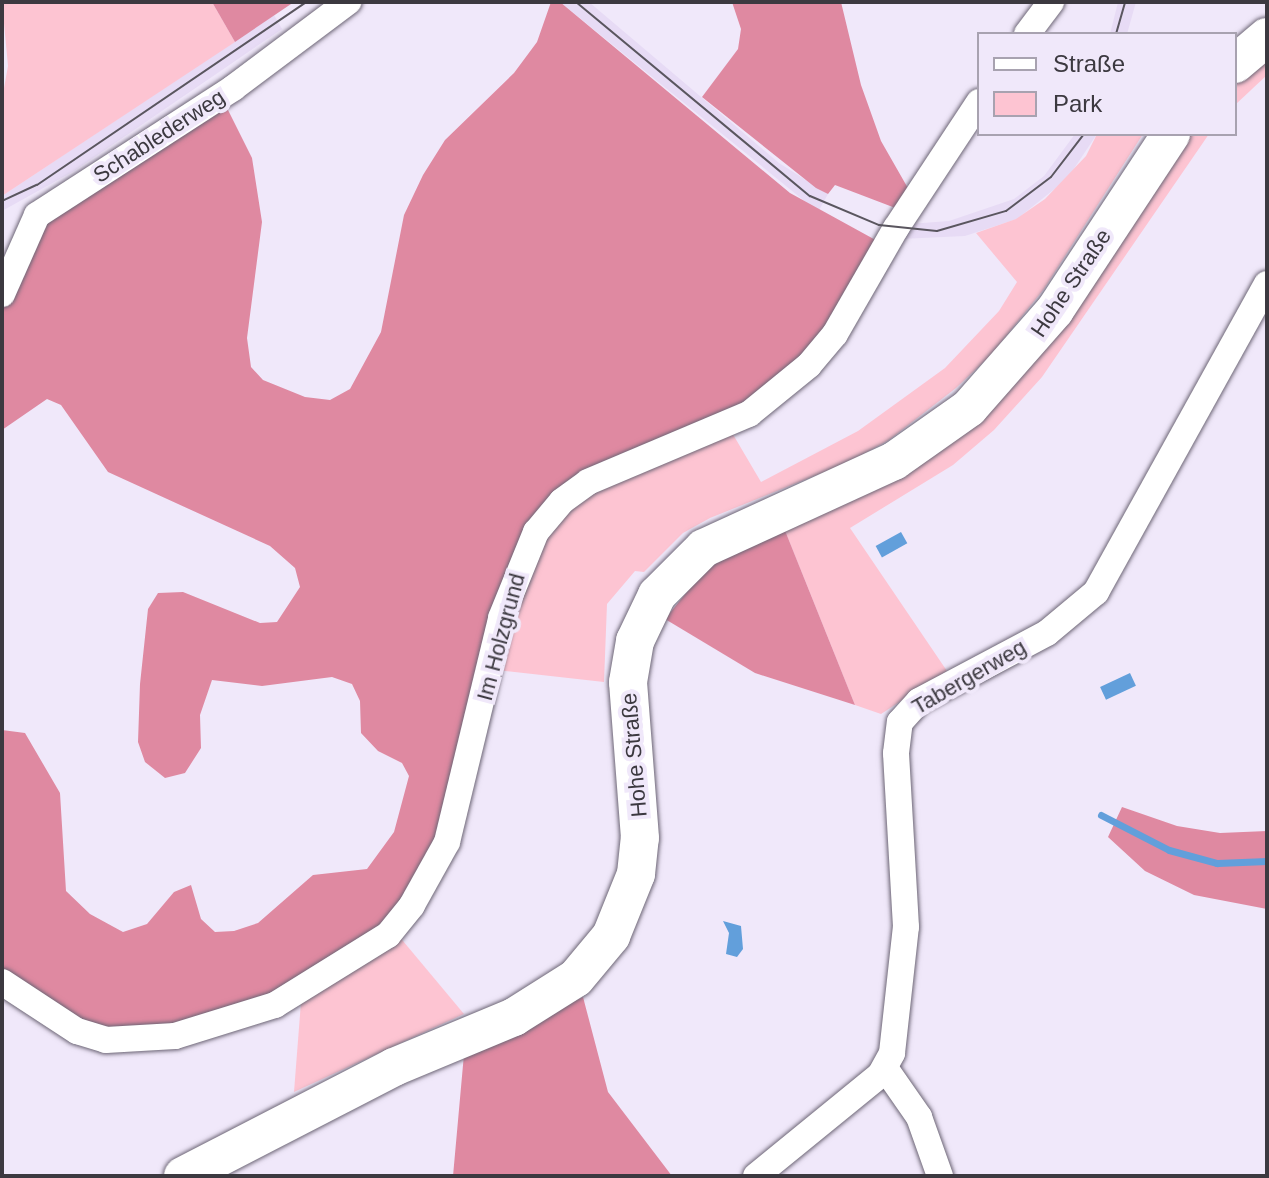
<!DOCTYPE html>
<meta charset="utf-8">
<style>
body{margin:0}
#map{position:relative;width:1269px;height:1178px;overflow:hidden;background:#f0e8fa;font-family:Helvetica,sans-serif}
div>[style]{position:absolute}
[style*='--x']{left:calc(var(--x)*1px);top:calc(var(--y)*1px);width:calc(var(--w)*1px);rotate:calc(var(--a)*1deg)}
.built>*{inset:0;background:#e7dbf5}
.green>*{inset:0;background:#fdc4d2}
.forest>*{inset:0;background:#df89a1}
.water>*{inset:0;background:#629fdb;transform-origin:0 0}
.stream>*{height:7px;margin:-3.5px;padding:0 3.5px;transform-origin:3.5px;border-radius:3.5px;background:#629fdb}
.roads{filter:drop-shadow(0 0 2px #6d6676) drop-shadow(0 0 2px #6d6676)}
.minor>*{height:26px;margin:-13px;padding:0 13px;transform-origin:13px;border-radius:13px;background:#fff}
.secondary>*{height:38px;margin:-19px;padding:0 19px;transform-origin:19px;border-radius:19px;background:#fff}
.tram>*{height:2px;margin:-1px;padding:0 1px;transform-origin:1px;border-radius:1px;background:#5a565f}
span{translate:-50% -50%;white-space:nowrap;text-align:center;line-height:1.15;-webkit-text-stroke:8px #f0e8fa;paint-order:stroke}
.street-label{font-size:22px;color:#3c3940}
.frame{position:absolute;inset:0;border:4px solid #3c3940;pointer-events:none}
.legend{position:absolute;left:977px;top:32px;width:260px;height:104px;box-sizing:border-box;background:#f0e8fa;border:2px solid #a8a2b0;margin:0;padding:10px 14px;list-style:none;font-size:24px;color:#3c3940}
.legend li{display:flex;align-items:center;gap:16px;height:40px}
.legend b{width:40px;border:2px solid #a8a2b0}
</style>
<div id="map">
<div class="built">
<div style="clip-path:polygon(560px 2px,589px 2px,779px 163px,828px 194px,818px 212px)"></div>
<div style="clip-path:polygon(1118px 2px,1136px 2px,1127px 34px,1110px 34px)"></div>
<div style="clip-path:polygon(274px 15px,282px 29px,74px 171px,2px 211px,2px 196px)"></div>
<div style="clip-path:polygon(1075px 134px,1097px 134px,1067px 179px,1017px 219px,965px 236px,900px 239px,909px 224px,949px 221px,1014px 199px,1044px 176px)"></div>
</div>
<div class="green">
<div style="clip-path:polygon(2px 2px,212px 2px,235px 42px,2px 196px,2px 99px,8px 66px)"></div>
<div style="clip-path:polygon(1267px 55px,1267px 75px,1235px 105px,1235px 84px)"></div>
<div style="clip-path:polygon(1097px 134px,1143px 134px,1044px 289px,990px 356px,956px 388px,889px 440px,849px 462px,710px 518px,683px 533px,644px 572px,635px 571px,607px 604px,604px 682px,496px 670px,516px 590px,566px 506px,731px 431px,761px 482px,858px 431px,945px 368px,999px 311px,1017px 282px,976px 233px,1016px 219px,1045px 199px,1086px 156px)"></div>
<div style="clip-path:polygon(1188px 134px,1209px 134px,1042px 377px,994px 430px,953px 465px,850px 528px,947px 671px,881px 714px,855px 705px,784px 528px,879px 488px)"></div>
<div style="clip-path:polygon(398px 935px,464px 1014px,294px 1092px,301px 1002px)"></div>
</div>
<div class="forest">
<div style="clip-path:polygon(212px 2px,294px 2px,235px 42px)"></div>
<div style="clip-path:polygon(551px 2px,560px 2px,790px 193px,881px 243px,860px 286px,784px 381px,686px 433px,532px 531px,445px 833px,405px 905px,345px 960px,201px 1025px,103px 1033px,2px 978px,2px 730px,25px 733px,60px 793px,66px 891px,90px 914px,123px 932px,147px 924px,174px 892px,191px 885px,201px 919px,215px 932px,234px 931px,258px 923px,313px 875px,367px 869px,394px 832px,409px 776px,402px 763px,378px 751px,361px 733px,360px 701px,352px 684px,332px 677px,262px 686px,212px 680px,200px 715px,201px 748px,185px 773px,165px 778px,145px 762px,138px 742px,140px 684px,148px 609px,158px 593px,183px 592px,260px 623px,277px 622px,300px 587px,295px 568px,270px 546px,108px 472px,61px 405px,47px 399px,2px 430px,2px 307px,52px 215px,225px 104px,252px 158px,262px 222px,247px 338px,251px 367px,263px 380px,305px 397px,330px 400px,350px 389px,381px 332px,404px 215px,423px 175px,445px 140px,514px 73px,537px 42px)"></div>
<div style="clip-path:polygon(732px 2px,841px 2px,861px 85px,881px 141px,909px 190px,898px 209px,835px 185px,828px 194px,816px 188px,702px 97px,738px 49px,741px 29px)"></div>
<div style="clip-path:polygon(784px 528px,855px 705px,755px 673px,665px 619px,708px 566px)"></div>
<div style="clip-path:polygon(1122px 807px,1177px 826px,1220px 833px,1267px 831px,1267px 909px,1194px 895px,1145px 871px,1108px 837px)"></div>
<div style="clip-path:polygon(583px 997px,608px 1092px,672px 1176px,453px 1176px,464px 1054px)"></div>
</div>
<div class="water">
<div style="left:901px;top:532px;width:13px;height:29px;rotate:61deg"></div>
<div style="left:1130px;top:673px;width:14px;height:33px;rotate:65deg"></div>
<div style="clip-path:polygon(723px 921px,741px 926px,743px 949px,737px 957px,726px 954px,729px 933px)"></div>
</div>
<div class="stream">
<div style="--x:1101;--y:815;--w:76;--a:27.2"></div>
<div style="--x:1169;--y:850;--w:50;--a:15.2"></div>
<div style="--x:1217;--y:863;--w:50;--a:-2.3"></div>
</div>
<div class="roads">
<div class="minor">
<div style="--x:1027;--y:34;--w:40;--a:-53"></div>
<div style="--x:2;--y:294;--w:86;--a:-66.1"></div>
<div style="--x:37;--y:215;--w:234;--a:-32.9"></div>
<div style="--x:233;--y:88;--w:144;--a:-36.8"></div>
<div style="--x:2;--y:982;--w:90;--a:33.2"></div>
<div style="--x:77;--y:1031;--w:30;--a:17"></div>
<div style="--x:106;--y:1040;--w:69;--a:-3.3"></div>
<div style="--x:175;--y:1036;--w:105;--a:-17.2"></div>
<div style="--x:275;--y:1005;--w:133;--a:-31.8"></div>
<div style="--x:388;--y:935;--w:38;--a:-51"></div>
<div style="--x:412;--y:905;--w:72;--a:-60.9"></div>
<div style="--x:447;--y:842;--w:230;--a:-76.4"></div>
<div style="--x:501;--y:618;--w:93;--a:-67.9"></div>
<div style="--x:536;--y:532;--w:40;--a:-50"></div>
<div style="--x:562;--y:501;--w:32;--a:-36"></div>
<div style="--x:588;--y:482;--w:175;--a:-22.9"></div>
<div style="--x:749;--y:414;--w:77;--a:-39.2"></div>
<div style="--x:809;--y:365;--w:40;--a:-50"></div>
<div style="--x:835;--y:334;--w:122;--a:-60.1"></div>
<div style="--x:896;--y:228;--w:151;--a:-56.6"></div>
<div style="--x:885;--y:1068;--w:60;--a:55.2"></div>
<div style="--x:919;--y:1117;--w:63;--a:70.4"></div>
<div style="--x:756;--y:1176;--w:160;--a:-39.2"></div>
<div style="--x:880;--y:1075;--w:25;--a:-61"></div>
<div style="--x:892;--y:1053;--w:127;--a:-83.7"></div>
<div style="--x:906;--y:927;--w:174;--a:-93.3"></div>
<div style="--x:896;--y:753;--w:31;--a:-83"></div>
<div style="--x:900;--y:722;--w:28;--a:-48"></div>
<div style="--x:919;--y:701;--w:145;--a:-28"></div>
<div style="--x:1047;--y:633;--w:64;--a:-39.9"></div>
<div style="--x:1096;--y:592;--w:352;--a:-61"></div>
</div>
<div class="secondary">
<div style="--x:1235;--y:64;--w:42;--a:-40.2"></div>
<div style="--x:183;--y:1176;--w:237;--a:-27.3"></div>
<div style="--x:394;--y:1067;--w:130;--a:-22.6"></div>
<div style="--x:514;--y:1017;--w:73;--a:-32.2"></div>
<div style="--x:576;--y:978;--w:55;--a:-50.2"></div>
<div style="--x:611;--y:936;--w:67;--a:-68"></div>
<div style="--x:636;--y:874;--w:36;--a:-84"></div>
<div style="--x:640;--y:838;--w:156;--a:-94.4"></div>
<div style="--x:628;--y:682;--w:42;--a:-80.3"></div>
<div style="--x:635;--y:641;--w:51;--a:-64.4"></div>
<div style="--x:657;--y:595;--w:66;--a:-45"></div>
<div style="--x:704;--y:548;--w:209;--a:-24.6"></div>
<div style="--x:894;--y:461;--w:92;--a:-35.2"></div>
<div style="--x:969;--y:408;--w:130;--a:-48.7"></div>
<div style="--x:1055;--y:310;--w:211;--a:-56.6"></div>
</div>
</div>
<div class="tram">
<div style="--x:576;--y:2;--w:304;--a:39.7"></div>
<div style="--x:810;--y:196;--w:75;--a:22.8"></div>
<div style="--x:879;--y:225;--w:58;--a:5.9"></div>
<div style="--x:937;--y:231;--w:72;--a:-16.2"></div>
<div style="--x:1006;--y:211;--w:56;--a:-37.1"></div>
<div style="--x:1051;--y:177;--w:54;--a:-52.5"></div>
<div style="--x:1116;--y:34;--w:33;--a:-74"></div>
<div style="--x:2;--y:201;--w:38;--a:-25"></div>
<div style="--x:37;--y:185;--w:325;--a:-34.2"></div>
</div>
<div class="street-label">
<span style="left:159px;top:136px;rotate:-33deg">Schablederweg</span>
<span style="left:1071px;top:283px;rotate:-56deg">Hohe Straße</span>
<span style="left:501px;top:637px;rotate:-75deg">Im Holzgrund</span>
<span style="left:969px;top:677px;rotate:-30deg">Tabergerweg</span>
<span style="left:634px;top:755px;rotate:-95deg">Hohe Straße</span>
</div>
<div class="frame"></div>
<ul class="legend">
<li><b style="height:10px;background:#fff"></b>Straße</li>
<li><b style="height:22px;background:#fdc4d2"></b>Park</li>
</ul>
</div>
